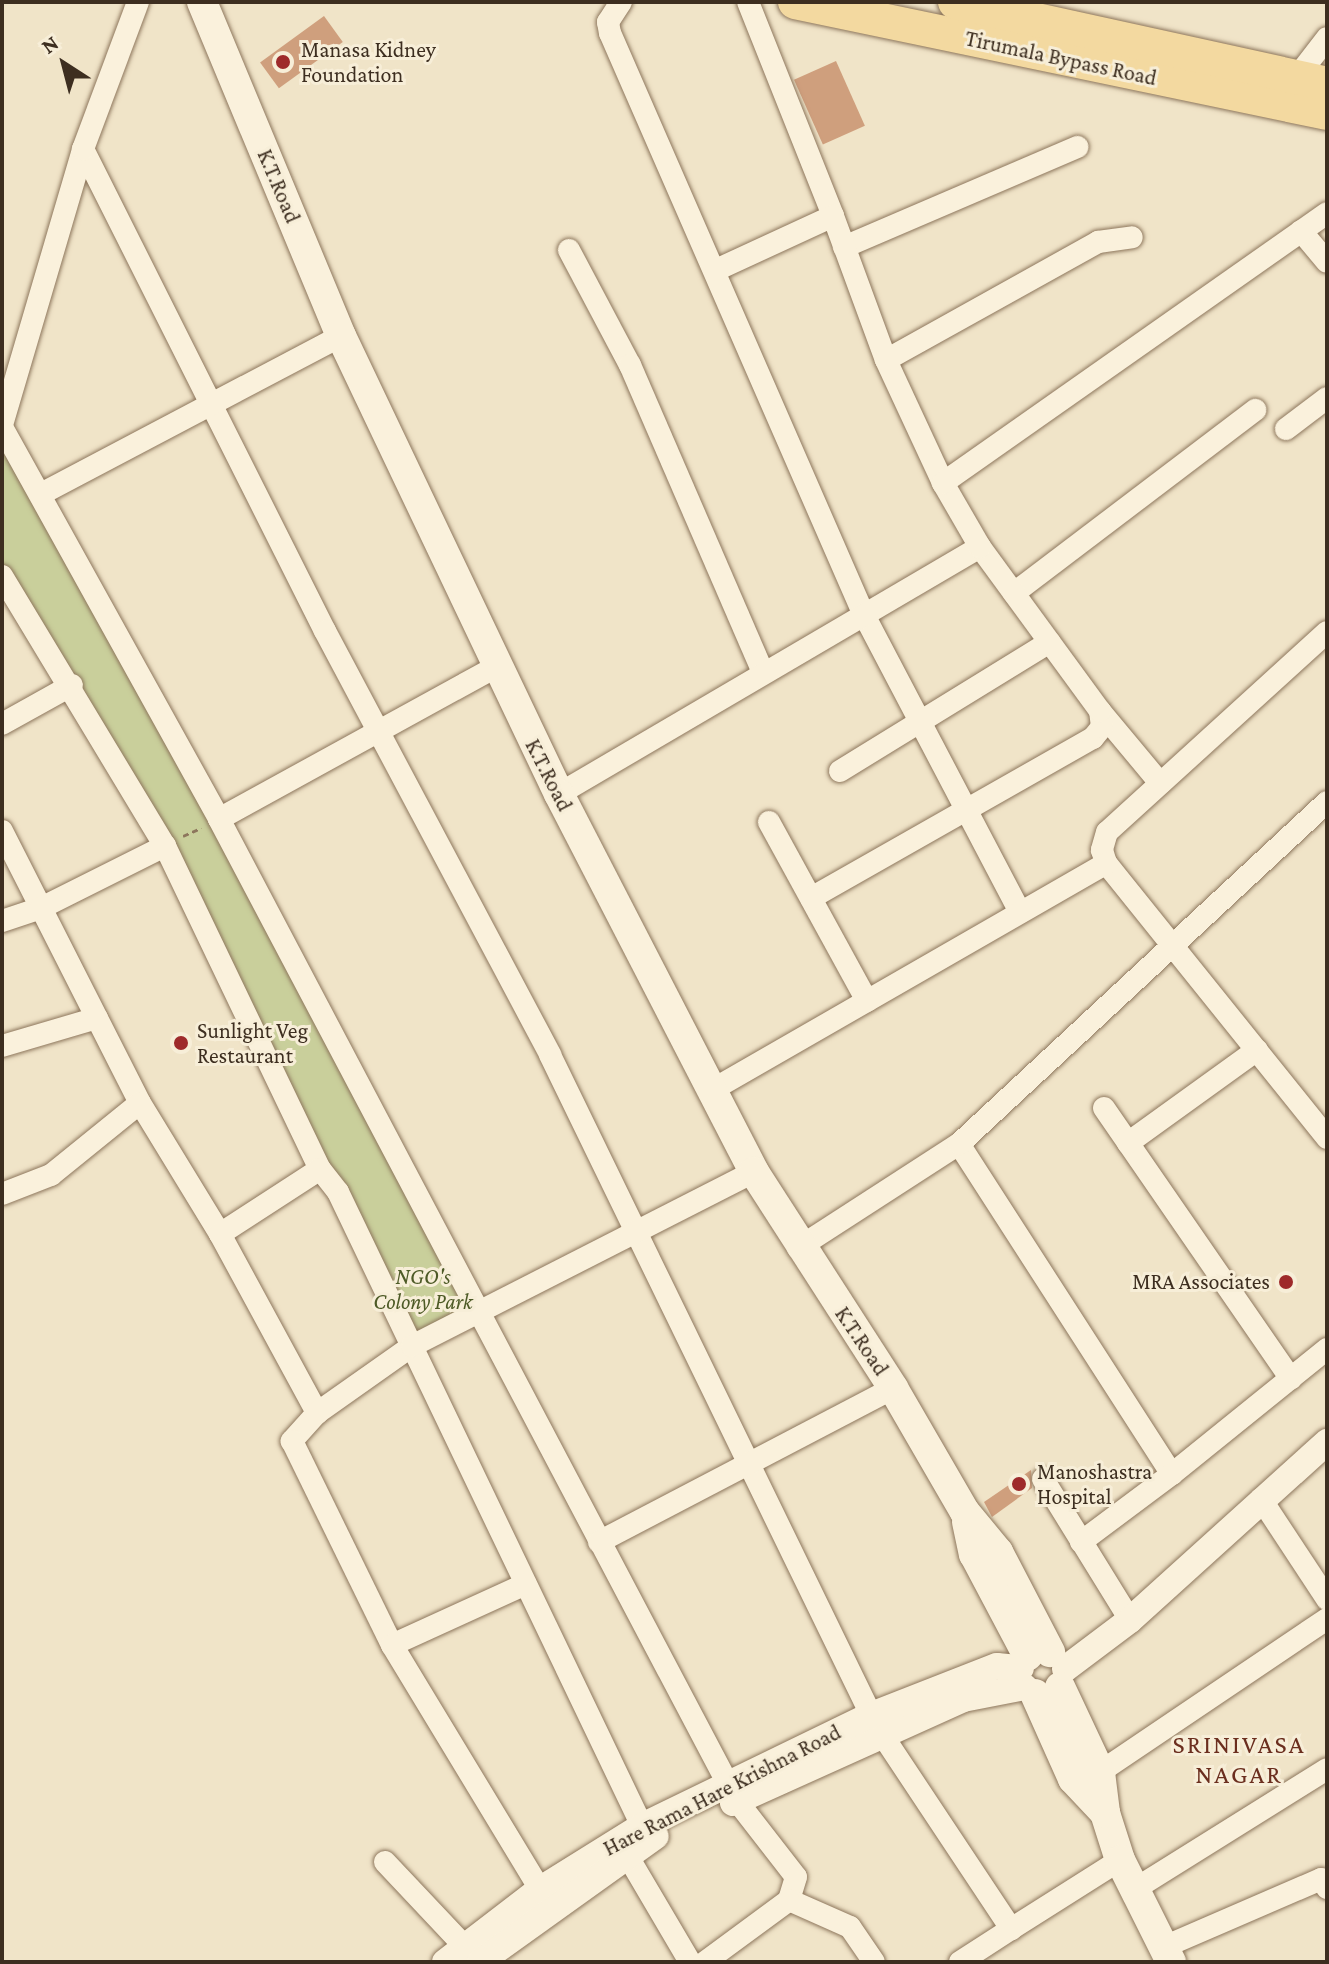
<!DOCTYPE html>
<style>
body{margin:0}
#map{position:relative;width:1329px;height:1964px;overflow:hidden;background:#f0e4c8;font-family:"Crimson Pro",serif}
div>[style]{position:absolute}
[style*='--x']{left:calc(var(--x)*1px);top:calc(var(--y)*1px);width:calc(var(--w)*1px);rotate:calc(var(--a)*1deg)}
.green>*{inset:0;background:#c9cf9b}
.building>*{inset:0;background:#cf9f7d;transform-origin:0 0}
.path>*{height:3px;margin-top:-1.5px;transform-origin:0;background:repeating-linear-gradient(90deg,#8d765c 0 6px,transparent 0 10px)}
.roads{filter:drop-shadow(0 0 2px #8d765c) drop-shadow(0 0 2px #8d765c)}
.minor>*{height:22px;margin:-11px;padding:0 11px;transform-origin:11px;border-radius:11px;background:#faf1dc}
.tertiary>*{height:26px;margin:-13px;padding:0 13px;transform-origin:13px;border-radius:13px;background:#faf1dc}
.secondary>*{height:30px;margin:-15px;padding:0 15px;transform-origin:15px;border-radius:15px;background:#faf1dc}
.primary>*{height:34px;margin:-17px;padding:0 17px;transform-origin:17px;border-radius:17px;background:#f3d9a0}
.dots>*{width:22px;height:22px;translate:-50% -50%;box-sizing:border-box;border:4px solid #f7eed8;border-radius:50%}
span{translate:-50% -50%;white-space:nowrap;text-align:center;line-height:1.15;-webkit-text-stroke:6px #f7eed8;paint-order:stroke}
.poi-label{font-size:22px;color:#3d2e20}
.left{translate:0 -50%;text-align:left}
.right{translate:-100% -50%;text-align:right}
.street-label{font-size:22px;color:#3d2e20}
.park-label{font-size:22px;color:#4d5a26;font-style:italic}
.quarter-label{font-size:26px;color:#6b2e1e;letter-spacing:2px}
.frame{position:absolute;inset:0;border:4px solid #3d2e20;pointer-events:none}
.north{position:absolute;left:24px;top:24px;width:80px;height:80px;-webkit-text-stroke:6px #f7eed8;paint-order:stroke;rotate:324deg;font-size:22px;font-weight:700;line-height:32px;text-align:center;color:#3d2e20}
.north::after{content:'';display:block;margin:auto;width:28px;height:36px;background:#3d2e20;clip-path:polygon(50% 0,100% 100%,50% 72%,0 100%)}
</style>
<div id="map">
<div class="green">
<div style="clip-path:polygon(2px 427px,478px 1313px,409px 1348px,163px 829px,2px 578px)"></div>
</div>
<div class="building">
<div style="left:324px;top:16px;width:32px;height:79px;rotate:54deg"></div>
<div style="left:836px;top:61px;width:71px;height:46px;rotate:66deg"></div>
<div style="clip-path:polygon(1031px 1470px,1032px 1488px,992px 1517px,984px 1502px)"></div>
</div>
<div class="path">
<div style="--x:183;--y:836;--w:20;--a:-24"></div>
</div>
<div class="roads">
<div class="minor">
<div style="--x:621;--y:2;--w:24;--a:123"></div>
<div style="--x:608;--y:22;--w:11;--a:80"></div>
<div style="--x:610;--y:33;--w:633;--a:66.43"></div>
<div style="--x:863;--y:613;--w:338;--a:62.3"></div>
<div style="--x:748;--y:2;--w:230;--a:68.3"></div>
<div style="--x:1294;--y:89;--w:12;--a:-76"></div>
<div style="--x:1297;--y:77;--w:49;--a:-52.4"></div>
<div style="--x:83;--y:149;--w:539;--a:63.34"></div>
<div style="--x:325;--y:631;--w:480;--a:62"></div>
<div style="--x:550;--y:1055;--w:734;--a:64.06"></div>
<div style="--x:1301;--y:231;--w:40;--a:50"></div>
<div style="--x:844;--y:247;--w:254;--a:-23.2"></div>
<div style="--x:569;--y:250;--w:130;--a:62.1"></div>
<div style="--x:630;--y:365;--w:335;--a:66.6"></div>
<div style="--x:716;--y:270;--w:129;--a:-24.8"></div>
<div style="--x:833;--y:216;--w:153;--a:69.8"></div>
<div style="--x:886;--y:360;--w:136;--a:65.1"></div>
<div style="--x:886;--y:360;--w:243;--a:-29.1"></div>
<div style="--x:1098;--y:242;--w:34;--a:-8"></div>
<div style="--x:2;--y:425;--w:288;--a:-73.6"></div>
<div style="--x:83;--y:149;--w:157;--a:-69.5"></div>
<div style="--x:2;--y:427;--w:448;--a:61"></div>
<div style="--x:219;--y:819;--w:1110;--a:62.19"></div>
<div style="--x:737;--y:1801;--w:96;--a:52.2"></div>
<div style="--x:796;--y:1877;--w:24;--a:107"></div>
<div style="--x:789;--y:1900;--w:67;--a:23.9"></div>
<div style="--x:850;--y:1927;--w:42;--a:55.6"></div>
<div style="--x:1286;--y:429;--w:51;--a:-37.1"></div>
<div style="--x:41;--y:494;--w:339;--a:-27.8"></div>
<div style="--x:2;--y:576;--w:315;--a:58.9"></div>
<div style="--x:165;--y:846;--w:358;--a:64.4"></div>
<div style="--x:1014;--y:593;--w:303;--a:-37.2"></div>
<div style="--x:1327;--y:632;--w:297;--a:137.7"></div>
<div style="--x:1107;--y:832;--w:19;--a:106"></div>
<div style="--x:1102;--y:850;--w:14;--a:73"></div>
<div style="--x:1106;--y:863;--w:353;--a:51.2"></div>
<div style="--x:1100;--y:711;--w:94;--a:50.2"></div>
<div style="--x:2;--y:724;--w:80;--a:-29.1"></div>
<div style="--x:840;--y:771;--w:246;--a:-31.6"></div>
<div style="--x:559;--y:794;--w:488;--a:-30.4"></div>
<div style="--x:219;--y:819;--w:316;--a:-28.8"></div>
<div style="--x:769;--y:822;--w:204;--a:61.3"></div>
<div style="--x:2;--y:831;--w:305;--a:63.1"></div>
<div style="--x:811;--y:898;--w:324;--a:-29.6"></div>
<div style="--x:1093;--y:738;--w:14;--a:-51"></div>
<div style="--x:1102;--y:727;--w:16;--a:-97"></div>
<div style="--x:1100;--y:711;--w:203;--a:-126.2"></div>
<div style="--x:980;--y:547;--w:74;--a:-120"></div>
<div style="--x:943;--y:483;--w:469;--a:-35.1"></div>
<div style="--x:2;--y:921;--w:41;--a:-18.4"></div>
<div style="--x:41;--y:908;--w:139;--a:-26.6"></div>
<div style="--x:2;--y:1046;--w:99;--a:-16.4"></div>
<div style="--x:712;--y:1090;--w:455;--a:-29.9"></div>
<div style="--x:1104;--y:1108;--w:329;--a:55.4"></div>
<div style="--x:1128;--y:1143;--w:159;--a:-35.8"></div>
<div style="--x:959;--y:1144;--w:393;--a:57.2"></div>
<div style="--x:1172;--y:1474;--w:199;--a:-38.9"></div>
<div style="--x:2;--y:1194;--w:53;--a:-21.2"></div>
<div style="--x:51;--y:1175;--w:114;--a:-39"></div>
<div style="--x:140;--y:1103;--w:153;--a:58.6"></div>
<div style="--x:220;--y:1234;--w:204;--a:61.5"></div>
<div style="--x:317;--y:1413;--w:38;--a:132"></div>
<div style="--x:292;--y:1441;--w:227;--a:63.9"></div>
<div style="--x:392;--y:1645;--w:303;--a:58.8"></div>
<div style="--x:220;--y:1234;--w:119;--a:-33"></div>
<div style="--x:320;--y:1169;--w:29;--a:52"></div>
<div style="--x:338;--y:1192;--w:703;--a:64.38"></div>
<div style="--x:798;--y:1248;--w:192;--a:-32.9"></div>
<div style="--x:959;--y:1144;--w:502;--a:-42.9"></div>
<div style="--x:317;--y:1413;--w:116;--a:-35.2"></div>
<div style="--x:412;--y:1346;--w:384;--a:-27"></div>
<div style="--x:1043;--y:1479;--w:166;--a:58.3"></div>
<div style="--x:1261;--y:1499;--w:120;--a:56.6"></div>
<div style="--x:599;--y:1542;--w:332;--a:-27.6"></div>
<div style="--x:1081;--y:1542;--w:114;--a:-36.8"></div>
<div style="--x:392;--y:1645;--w:147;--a:-24.5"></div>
<div style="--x:883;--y:1736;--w:232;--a:56.4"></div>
<div style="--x:1011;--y:1929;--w:129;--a:-32.3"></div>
<div style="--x:1100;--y:1772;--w:274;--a:-34"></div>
<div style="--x:627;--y:1855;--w:124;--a:59.5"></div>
<div style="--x:385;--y:1862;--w:118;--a:46.7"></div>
<div style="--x:1135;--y:1889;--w:226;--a:-32"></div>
<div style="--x:1164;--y:1947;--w:171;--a:-23.4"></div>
<div style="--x:1321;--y:1879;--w:11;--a:56"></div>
<div style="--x:705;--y:1962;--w:104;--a:-36.4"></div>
<div style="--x:960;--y:1962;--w:61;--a:-32.9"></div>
</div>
<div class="tertiary">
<div style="--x:1065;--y:1669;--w:81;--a:-37"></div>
<div style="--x:1130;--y:1620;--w:266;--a:-42.1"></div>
<div style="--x:733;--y:1803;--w:252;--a:-24.3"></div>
<div style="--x:963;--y:1699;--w:63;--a:-11"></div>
<div style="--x:445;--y:1962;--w:118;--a:-37.5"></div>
<div style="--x:539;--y:1890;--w:121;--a:-31.9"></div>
<div style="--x:642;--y:1826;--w:254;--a:-25.9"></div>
<div style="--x:871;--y:1715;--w:135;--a:-21.3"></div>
<div style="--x:997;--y:1666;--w:24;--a:5"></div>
<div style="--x:480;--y:1962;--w:216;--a:-35.6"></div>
</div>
<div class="secondary">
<div style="--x:202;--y:2;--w:362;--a:67.4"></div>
<div style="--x:341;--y:336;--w:507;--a:64.55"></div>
<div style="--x:559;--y:794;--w:425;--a:62.7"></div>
<div style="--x:754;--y:1172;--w:257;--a:57.2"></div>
<div style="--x:893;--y:1388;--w:143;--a:59.9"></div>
<div style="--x:965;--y:1512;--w:52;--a:50.5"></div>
<div style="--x:998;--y:1552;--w:113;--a:62.5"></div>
<div style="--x:967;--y:1522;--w:33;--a:78"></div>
<div style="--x:974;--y:1554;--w:115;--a:62.1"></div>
<div style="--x:1060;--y:1687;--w:94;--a:64.8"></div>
<div style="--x:1100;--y:1772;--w:41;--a:83"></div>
<div style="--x:1105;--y:1813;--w:49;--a:72.3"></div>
<div style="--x:1120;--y:1860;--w:114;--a:63.4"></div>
<div style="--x:1035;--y:1694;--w:93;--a:65.9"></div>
<div style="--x:1073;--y:1779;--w:47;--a:46.7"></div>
</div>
<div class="primary">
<div style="--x:795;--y:2;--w:543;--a:11.79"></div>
<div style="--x:955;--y:2;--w:381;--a:12.4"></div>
</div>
</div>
<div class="dots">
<div style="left:283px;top:62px;background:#9e2a2b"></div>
<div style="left:181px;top:1043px;background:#9e2a2b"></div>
<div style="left:1286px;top:1282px;background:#9e2a2b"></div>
<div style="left:1019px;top:1484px;background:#9e2a2b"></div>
</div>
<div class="poi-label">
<span class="left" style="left:301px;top:62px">Manasa Kidney<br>Foundation</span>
<span class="left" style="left:197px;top:1043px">Sunlight Veg<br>Restaurant</span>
<span class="right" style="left:1270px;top:1282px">MRA Associates</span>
<span class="left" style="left:1037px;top:1484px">Manoshastra<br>Hospital</span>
</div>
<div class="street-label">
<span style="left:1061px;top:58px;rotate:12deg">Tirumala Bypass Road</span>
<span style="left:279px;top:186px;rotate:67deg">K.T.Road</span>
<span style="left:549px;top:775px;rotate:63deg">K.T.Road</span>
<span style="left:862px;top:1341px;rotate:56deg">K.T.Road</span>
<span style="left:722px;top:1790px;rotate:-27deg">Hare Rama Hare Krishna Road</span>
</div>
<div class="park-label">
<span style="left:423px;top:1289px">NGO's<br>Colony Park</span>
</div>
<div class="quarter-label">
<span style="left:1239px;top:1760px">SRINIVASA<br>NAGAR</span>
</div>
<div class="frame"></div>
<div class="north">N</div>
</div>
